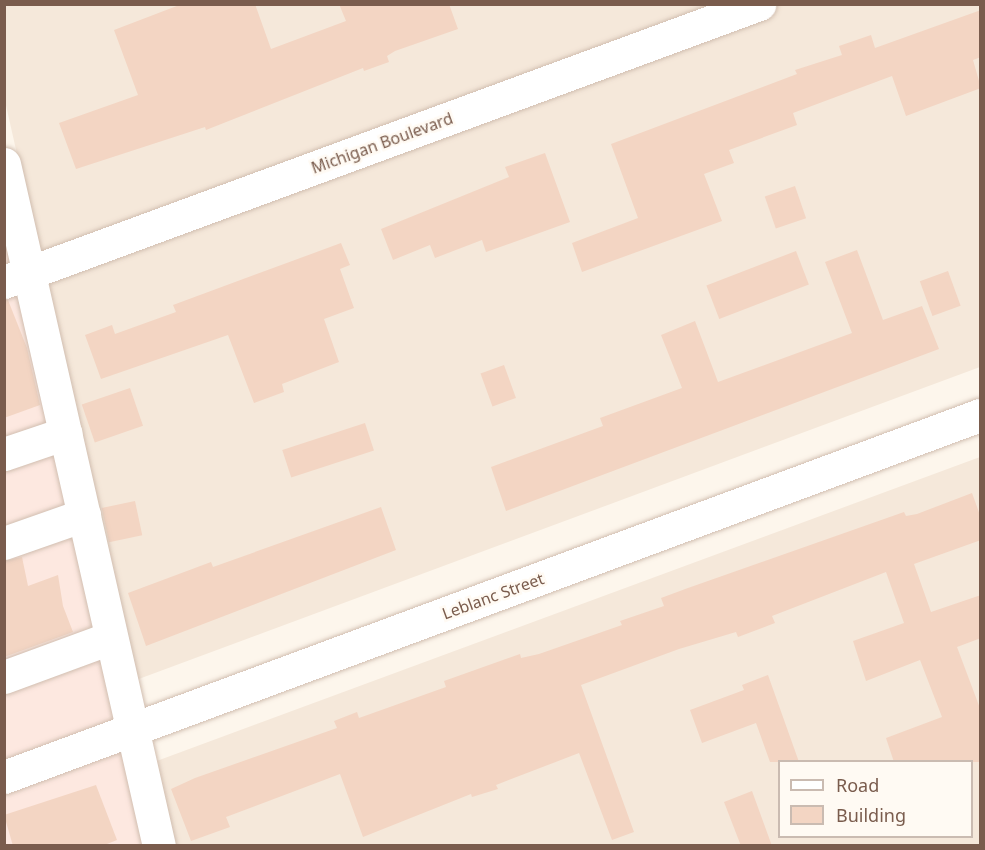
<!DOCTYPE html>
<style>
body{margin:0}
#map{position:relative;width:985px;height:850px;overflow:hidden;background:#fdf6ec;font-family:"Noto Sans",sans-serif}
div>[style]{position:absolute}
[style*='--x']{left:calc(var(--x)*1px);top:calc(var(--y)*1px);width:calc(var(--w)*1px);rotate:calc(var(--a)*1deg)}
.residential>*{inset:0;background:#f5e8da}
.commercial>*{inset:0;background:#fde8e0}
.building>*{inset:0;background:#f3d5c3;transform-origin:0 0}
.roads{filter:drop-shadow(0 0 2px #d1beb0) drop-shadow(0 0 2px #d1beb0)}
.minor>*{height:33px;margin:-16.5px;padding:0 16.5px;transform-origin:16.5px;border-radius:16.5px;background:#fff}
span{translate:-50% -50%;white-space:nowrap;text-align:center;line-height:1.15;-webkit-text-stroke:5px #fffaf3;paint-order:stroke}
.street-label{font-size:16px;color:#7a5c4d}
.frame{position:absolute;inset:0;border:6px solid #7a5c4d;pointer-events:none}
.legend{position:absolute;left:778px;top:760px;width:195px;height:78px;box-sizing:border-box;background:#fffaf3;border:2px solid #cabbb1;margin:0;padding:8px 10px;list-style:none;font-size:18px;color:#7a5c4d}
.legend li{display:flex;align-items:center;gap:12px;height:30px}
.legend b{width:30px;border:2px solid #cabbb1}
</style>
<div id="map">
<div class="residential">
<div style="clip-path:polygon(4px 5px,980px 5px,980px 367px,136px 680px,5px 101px)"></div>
<div style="clip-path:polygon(evenodd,980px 457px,980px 845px,172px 845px,154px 762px,980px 457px,780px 762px,972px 762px,972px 836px,780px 836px,780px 762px)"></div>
</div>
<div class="commercial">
<div style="clip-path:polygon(4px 164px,159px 845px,5px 845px)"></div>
</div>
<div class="building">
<div style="clip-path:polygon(182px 4px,255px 4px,271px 49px,346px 21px,339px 4px,449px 4px,458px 29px,395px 51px,387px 56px,389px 62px,364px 71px,363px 68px,206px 130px,205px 127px,76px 169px,59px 123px,138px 95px,114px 30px)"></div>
<div style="clip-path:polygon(981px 10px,981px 57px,973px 60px,981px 88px,906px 116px,892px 76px,793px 113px,797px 125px,729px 150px,734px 163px,704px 174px,722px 221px,582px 272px,572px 243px,638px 218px,611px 144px,797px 74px,795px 70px,842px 55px,839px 46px,871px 35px,875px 48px)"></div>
<div style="clip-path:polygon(545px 153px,570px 222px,486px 252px,482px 240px,435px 258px,430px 245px,393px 260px,381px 229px,509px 177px,505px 167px)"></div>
<div style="left:795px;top:186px;width:34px;height:32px;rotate:71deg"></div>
<div style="clip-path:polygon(341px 243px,350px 265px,340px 269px,354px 308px,324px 319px,339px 362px,282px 384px,284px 392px,254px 403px,228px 335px,101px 379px,85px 335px,112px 325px,115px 334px,176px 312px,173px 305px)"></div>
<div style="clip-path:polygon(857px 250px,883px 320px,922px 306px,939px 349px,506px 511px,491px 467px,603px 426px,600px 418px,682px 388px,661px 335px,695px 321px,718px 382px,852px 333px,825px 262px)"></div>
<div style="left:796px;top:251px;width:36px;height:96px;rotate:69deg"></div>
<div style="left:948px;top:271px;width:37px;height:30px;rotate:70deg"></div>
<div style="clip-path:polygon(4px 300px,8px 300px,27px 348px,40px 405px,4px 418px)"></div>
<div style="left:504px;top:365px;width:35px;height:25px;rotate:70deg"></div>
<div style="left:130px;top:388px;width:40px;height:51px;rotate:71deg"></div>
<div style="left:365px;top:423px;width:29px;height:87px;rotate:72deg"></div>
<div style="clip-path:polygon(972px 493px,981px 518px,981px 540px,914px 564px,931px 612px,981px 595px,981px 638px,957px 647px,981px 711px,981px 762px,894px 762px,886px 738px,942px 717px,920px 660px,866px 681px,853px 641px,904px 623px,886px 572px,772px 616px,775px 623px,738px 637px,736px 632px,679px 649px,581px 685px,634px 832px,612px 840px,579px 753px,496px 785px,498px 789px,472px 797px,471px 794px,363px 837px,340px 774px,226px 817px,230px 827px,191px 841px,171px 789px,195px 778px,337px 728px,334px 721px,357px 712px,359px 718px,446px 687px,444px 681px,520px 654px,521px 658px,539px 654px,622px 625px,620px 621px,664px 606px,661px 598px,688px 588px,904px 512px,906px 516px,917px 514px)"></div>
<div style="left:135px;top:501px;width:35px;height:34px;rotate:78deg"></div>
<div style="clip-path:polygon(381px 507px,396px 550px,146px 646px,128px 593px,211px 562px,213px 567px)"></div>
<div style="clip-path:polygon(22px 557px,28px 586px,58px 575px,63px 606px,73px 632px,4px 657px,4px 561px)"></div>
<div style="clip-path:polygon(768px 675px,799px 762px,770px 762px,756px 723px,702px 743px,690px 710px,744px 690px,742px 685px)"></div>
<div style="clip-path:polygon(96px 785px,117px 840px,102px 846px,13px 846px,4px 815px)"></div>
<div style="clip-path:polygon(752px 791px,772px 846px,741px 846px,724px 802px)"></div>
</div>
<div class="roads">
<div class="minor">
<div style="--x:4;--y:164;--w:699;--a:77.2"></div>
<div style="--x:4;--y:282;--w:805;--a:-20.21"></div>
<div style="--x:4;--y:454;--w:65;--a:-18.7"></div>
<div style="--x:4;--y:543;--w:85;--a:-19.3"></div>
<div style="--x:4;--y:677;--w:113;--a:-20.2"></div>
<div style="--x:4;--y:777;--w:1041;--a:-20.35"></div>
</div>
</div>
<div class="street-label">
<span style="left:382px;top:143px;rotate:-20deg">Michigan Boulevard</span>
<span style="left:493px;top:596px;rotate:-20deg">Leblanc Street</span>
</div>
<div class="frame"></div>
<ul class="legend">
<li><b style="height:8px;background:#fff"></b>Road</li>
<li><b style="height:16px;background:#f3d5c3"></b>Building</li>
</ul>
</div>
